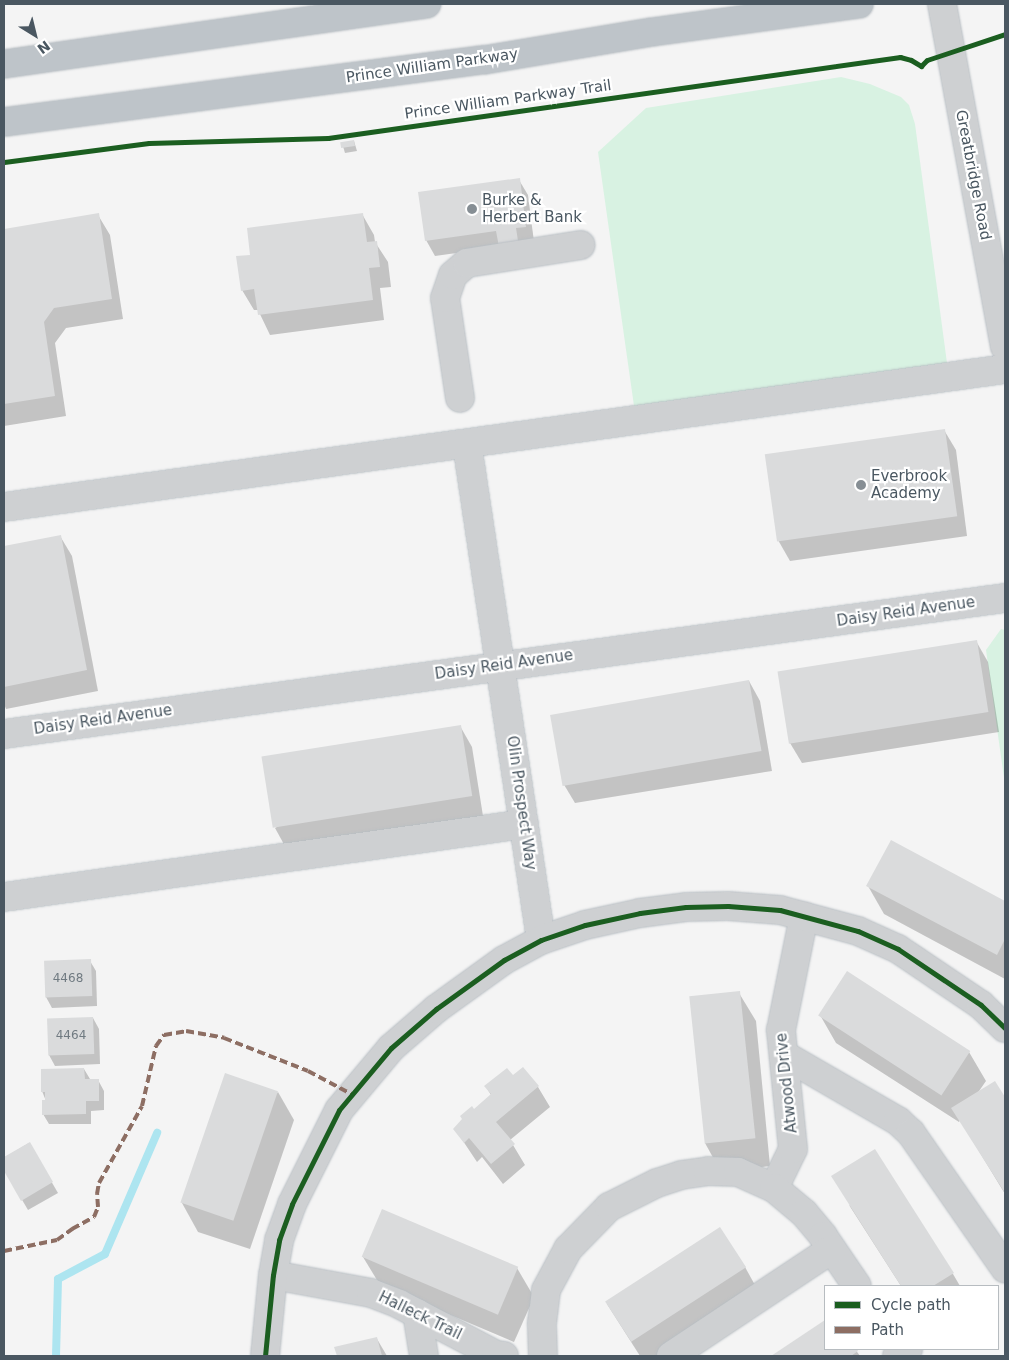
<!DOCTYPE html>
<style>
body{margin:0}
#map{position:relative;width:1009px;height:1360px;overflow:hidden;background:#f4f4f4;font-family:"DejaVu Sans",sans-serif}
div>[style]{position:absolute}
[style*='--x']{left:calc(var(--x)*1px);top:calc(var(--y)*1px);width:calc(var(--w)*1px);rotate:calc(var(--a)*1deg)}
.green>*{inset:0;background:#d8f2e2}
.shadow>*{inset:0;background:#0003}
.stream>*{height:8px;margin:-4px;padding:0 4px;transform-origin:4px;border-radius:4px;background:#ade5f0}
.building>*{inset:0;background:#dadbdc;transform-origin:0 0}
.roads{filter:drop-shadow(0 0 1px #b8bec3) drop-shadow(0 0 1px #b8bec3)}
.minor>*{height:28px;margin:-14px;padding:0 14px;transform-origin:14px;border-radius:14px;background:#ced0d2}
.highway>*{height:28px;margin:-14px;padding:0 14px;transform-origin:14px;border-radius:14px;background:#bec4c9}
.quiet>*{height:4px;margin-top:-2px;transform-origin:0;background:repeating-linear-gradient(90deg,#8d6e63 0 8px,transparent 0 12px)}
.cycleway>*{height:5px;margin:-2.5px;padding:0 2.5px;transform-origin:2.5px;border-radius:2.5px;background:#1b5e20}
.dots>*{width:14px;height:14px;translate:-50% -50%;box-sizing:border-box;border:2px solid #fff;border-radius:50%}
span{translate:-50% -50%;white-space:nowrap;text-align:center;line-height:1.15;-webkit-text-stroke:4.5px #fff;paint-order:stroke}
.number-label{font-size:12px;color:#707a81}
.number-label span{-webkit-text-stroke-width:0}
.street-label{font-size:15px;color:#4a5761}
.poi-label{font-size:15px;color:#4a5761}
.left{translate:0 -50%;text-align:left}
.frame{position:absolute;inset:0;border:5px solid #4a5761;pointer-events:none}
.legend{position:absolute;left:824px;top:1285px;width:175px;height:65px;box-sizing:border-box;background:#fff;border:1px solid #b7bcc0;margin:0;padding:6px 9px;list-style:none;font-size:15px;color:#4a5761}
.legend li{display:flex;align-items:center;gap:10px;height:25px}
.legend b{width:25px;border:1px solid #b7bcc0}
.north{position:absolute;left:10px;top:10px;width:50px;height:50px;-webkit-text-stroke:4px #fff;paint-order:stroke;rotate:144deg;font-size:14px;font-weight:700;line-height:20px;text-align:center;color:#4a5761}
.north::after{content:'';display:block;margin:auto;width:18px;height:22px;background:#4a5761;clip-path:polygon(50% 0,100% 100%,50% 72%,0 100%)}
</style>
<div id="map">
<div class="green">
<div style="clip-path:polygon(841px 77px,870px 84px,901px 97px,909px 105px,915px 124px,947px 363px,634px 406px,598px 152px,646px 108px)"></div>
<div style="clip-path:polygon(1001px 629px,1005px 630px,1005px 785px,986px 650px)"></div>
</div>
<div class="shadow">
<div style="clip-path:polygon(354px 141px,357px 151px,345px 153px,342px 143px)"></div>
<div style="clip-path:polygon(519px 180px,528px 195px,534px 242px,435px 256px,426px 240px)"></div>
<div style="clip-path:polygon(362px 214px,374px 235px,375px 242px,388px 262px,391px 287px,380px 288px,384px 320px,270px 335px,258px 310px,254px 310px,242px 290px,252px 256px)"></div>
<div style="clip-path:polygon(98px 215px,110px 235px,123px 319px,66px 328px,55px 343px,66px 416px,4px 426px,4px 230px)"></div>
<div style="clip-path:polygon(944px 430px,956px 450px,967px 536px,790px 561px,778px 540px)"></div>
<div style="clip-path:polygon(60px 536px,72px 556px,98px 691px,6px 709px,4px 704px,4px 547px)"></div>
<div style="clip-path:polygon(976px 641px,988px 662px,999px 732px,802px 763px,790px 743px)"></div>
<div style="clip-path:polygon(749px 681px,760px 701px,772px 771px,575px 803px,563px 783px)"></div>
<div style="clip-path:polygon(460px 726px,472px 747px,483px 816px,286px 848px,275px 828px)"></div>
<div style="clip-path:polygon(891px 842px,1005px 903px,1005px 979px,884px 914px,868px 886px)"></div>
<div style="clip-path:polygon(90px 961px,96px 971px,97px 1006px,52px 1008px,46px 997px)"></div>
<div style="clip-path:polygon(847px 973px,969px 1052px,986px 1081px,977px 1094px,995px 1083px,1005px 1099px,1005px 1194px,960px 1120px,959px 1122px,836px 1043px,820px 1015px)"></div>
<div style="clip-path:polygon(739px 993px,756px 1021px,770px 1166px,721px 1172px,705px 1143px)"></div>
<div style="clip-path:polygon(93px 1018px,99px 1029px,100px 1064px,55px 1066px,49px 1055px)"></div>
<div style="clip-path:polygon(84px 1069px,90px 1079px,98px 1080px,104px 1091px,104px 1110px,91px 1111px,91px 1124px,49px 1124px,43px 1114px,46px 1101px,42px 1091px)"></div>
<div style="clip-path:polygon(513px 1077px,538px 1087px,550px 1107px,510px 1140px,525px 1165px,503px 1184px,482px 1157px,477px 1162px,455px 1129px,491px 1095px,486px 1087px)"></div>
<div style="clip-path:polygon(278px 1092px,294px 1120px,250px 1249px,198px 1232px,182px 1203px)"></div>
<div style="clip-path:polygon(29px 1143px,58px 1193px,28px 1210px,4px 1169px,4px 1158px)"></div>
<div style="clip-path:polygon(849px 1205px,953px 1274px,960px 1286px,901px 1286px)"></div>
<div style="clip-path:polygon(363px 1257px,517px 1268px,534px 1297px,514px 1342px,380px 1285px)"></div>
<div style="clip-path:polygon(745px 1267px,761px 1296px,670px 1356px,640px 1356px,607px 1304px)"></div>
<div style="clip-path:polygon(825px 1322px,825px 1349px,855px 1349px,860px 1356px,773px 1356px)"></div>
<div style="clip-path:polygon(377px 1339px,387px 1356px,338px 1356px,336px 1348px)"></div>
</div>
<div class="stream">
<div style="--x:56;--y:1356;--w:77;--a:-88.5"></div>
<div style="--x:58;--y:1279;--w:53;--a:-28"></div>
<div style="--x:105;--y:1254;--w:132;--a:-66.7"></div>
</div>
<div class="building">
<div style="left:354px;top:140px;width:6px;height:14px;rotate:81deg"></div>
<div style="clip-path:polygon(520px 178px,526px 227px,516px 228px,521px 260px,502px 263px,496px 231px,425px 241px,418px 192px)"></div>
<div style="clip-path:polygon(99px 213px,112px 299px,54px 308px,44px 322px,55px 396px,4px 404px,4px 229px)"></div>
<div style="clip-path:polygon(363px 213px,367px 242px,377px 241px,380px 267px,369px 268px,373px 300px,258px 315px,254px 289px,241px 291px,236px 256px,250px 255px,247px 228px)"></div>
<div style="left:945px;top:429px;width:88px;height:182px;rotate:82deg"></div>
<div style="clip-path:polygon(61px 535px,87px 670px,4px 687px,4px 546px)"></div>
<div style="left:977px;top:640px;width:73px;height:202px;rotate:81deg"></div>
<div style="left:749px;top:680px;width:72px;height:202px;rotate:80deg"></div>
<div style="left:461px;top:725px;width:72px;height:202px;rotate:81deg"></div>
<div style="clip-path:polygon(891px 840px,1005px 901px,1005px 939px,997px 955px,866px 886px)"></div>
<div style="left:91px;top:959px;width:37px;height:47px;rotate:88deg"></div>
<div style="left:847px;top:971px;width:147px;height:53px;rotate:33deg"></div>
<div style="left:740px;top:991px;width:148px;height:51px;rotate:84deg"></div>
<div style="left:93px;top:1017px;width:37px;height:46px;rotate:88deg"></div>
<div style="clip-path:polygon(523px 1067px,539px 1086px,496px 1122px,515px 1144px,491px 1164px,469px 1138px,464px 1143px,453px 1129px,462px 1119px,460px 1116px,472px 1106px,474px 1109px,491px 1094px,484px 1086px,507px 1068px,513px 1075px)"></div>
<div style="clip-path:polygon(84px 1068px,85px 1079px,99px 1079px,99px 1101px,86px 1101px,86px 1114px,42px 1115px,42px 1100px,45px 1100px,45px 1092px,41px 1092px,41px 1069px)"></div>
<div style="left:225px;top:1073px;width:56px;height:137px;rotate:19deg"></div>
<div style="clip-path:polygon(995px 1081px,1005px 1097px,1005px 1193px,951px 1108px)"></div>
<div style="clip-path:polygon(30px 1142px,53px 1182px,21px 1201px,4px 1171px,4px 1157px)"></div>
<div style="clip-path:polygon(875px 1149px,954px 1273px,933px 1286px,901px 1286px,831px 1176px)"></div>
<div style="left:382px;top:1209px;width:148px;height:52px;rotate:23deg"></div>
<div style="left:720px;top:1227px;width:48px;height:137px;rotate:57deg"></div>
<div style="clip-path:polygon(825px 1320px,825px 1349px,857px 1349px,858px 1351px,851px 1356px,771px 1356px)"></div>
<div style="clip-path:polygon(377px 1337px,382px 1356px,337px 1356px,334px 1347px)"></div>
</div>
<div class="roads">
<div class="minor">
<div style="--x:942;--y:4;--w:348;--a:79.6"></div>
<div style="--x:460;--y:398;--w:101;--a:-98.5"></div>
<div style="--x:445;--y:298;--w:24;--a:-71"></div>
<div style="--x:453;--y:275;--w:18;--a:-41"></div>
<div style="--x:467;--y:263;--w:115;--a:-9"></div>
<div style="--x:467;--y:444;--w:501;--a:81.51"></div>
<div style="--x:4;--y:507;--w:1010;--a:-7.85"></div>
<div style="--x:4;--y:734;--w:1010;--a:-7.74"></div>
<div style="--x:4;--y:897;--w:525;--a:-7.99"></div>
<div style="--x:784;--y:1055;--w:132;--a:30.1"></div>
<div style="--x:898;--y:1121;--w:18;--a:43"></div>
<div style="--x:911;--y:1133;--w:165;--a:55.2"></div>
<div style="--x:774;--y:1188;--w:43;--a:-64"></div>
<div style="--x:793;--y:1149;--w:120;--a:-95.8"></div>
<div style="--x:781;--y:1030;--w:116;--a:-78.6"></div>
<div style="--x:273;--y:1275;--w:100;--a:10.4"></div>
<div style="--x:371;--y:1293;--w:30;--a:21"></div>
<div style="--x:399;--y:1304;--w:110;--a:27.7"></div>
<div style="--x:496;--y:1355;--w:8;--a:7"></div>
<div style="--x:417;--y:1313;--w:44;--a:80.8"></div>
<div style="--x:265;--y:1356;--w:81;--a:-84.4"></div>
<div style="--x:273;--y:1275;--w:36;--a:-80"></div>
<div style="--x:279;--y:1240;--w:38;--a:-70"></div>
<div style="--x:292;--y:1204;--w:105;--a:-63.4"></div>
<div style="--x:339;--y:1110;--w:81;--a:-50"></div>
<div style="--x:391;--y:1048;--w:60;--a:-40.9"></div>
<div style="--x:436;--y:1009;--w:84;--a:-35.8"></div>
<div style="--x:504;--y:960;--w:42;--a:-28.4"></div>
<div style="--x:541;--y:940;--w:46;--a:-18.8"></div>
<div style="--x:585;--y:925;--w:56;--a:-12.3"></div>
<div style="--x:640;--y:913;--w:46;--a:-7.4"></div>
<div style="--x:686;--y:907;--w:42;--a:-1.4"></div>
<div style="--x:728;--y:906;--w:52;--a:4.4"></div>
<div style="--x:780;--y:910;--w:81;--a:15.1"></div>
<div style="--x:858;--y:931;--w:44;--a:24.2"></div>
<div style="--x:898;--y:949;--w:100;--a:34"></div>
<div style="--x:981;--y:1005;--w:33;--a:44"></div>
<div style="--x:543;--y:1356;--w:33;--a:-92"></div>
<div style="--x:542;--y:1323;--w:33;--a:-83"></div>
<div style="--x:546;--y:1290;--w:47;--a:-61.8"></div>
<div style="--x:568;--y:1249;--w:59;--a:-45.7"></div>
<div style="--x:609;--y:1207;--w:54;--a:-26.6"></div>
<div style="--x:657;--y:1183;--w:25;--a:-18"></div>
<div style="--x:681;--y:1175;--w:27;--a:-8"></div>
<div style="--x:708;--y:1171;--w:30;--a:2"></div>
<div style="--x:738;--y:1172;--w:39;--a:24"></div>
<div style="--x:774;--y:1188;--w:39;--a:40"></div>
<div style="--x:804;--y:1213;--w:30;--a:50"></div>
<div style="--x:823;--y:1236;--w:60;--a:55.8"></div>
<div style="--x:671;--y:1356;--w:193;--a:-33.6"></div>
<div style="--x:897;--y:1356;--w:13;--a:-32"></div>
</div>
<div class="highway">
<div style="--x:4;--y:64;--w:427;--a:-8.1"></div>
<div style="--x:4;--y:122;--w:484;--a:-7.4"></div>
<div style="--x:484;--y:60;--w:170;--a:-9.5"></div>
<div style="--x:652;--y:32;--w:209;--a:-7.7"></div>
</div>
</div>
<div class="quiet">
<div style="--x:4;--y:1251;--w:54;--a:-11.7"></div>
<div style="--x:57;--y:1240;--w:19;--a:-36"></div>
<div style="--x:72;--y:1229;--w:25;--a:-29"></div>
<div style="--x:94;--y:1217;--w:11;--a:-68"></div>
<div style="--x:98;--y:1207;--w:13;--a:-94"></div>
<div style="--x:97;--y:1194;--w:11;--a:-80"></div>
<div style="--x:99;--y:1183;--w:88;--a:-60.8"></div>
<div style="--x:142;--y:1106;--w:62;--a:-76.9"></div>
<div style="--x:156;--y:1046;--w:14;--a:-54"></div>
<div style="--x:164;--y:1035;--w:22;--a:-10"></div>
<div style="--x:186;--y:1031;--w:39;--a:10"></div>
<div style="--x:224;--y:1038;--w:90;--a:21.4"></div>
<div style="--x:308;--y:1071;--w:49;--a:28.1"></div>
</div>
<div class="cycleway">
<div style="--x:4;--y:162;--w:146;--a:-7.5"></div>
<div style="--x:149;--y:143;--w:179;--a:-1.6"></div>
<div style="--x:328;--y:138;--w:578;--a:-8.06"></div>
<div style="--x:900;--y:57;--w:11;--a:15"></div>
<div style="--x:911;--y:60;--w:12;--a:31"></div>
<div style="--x:921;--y:66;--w:8;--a:-45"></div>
<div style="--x:927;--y:60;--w:82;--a:-18.4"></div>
<div style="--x:265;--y:1356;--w:81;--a:-84.4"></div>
<div style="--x:273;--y:1275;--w:36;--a:-80"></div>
<div style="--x:279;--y:1240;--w:38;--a:-70"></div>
<div style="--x:292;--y:1204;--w:105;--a:-63.4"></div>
<div style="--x:339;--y:1110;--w:81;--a:-50"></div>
<div style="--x:391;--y:1048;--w:60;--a:-40.9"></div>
<div style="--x:436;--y:1009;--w:84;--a:-35.8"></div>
<div style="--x:504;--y:960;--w:42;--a:-28.4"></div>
<div style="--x:541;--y:940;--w:46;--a:-18.8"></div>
<div style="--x:585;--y:925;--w:56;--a:-12.3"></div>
<div style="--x:640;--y:913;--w:46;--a:-7.4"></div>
<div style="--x:686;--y:907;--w:42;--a:-1.4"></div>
<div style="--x:728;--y:906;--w:52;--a:4.4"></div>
<div style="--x:780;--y:910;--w:81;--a:15.1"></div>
<div style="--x:858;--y:931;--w:44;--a:24.2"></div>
<div style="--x:898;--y:949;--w:100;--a:34"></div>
<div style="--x:981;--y:1005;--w:33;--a:44"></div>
</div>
<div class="dots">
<div style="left:472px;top:209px;background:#868e94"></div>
<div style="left:861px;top:485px;background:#868e94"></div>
</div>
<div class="number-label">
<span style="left:68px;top:979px">4468</span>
<span style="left:71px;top:1036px">4464</span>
</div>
<div class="street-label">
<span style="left:432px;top:66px;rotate:-8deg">Prince William Parkway</span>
<span style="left:508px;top:100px;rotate:-8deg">Prince William Parkway Trail</span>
<span style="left:973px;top:175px;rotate:79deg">Greatbridge Road</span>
<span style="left:906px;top:612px;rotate:-8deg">Daisy Reid Avenue</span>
<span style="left:504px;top:665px;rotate:-8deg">Daisy Reid Avenue</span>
<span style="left:103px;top:720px;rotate:-8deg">Daisy Reid Avenue</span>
<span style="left:521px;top:803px;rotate:82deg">Olin Prospect Way</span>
<span style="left:787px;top:1083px;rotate:-96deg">Atwood Drive</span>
<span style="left:420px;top:1316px;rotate:26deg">Halleck Trail</span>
</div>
<div class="poi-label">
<span class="left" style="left:482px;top:209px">Burke &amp;<br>Herbert Bank</span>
<span class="left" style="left:871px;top:485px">Everbrook<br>Academy</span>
</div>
<div class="frame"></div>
<ul class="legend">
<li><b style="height:6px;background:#1b5e20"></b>Cycle path</li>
<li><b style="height:6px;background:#8d6e63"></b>Path</li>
</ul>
<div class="north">N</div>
</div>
